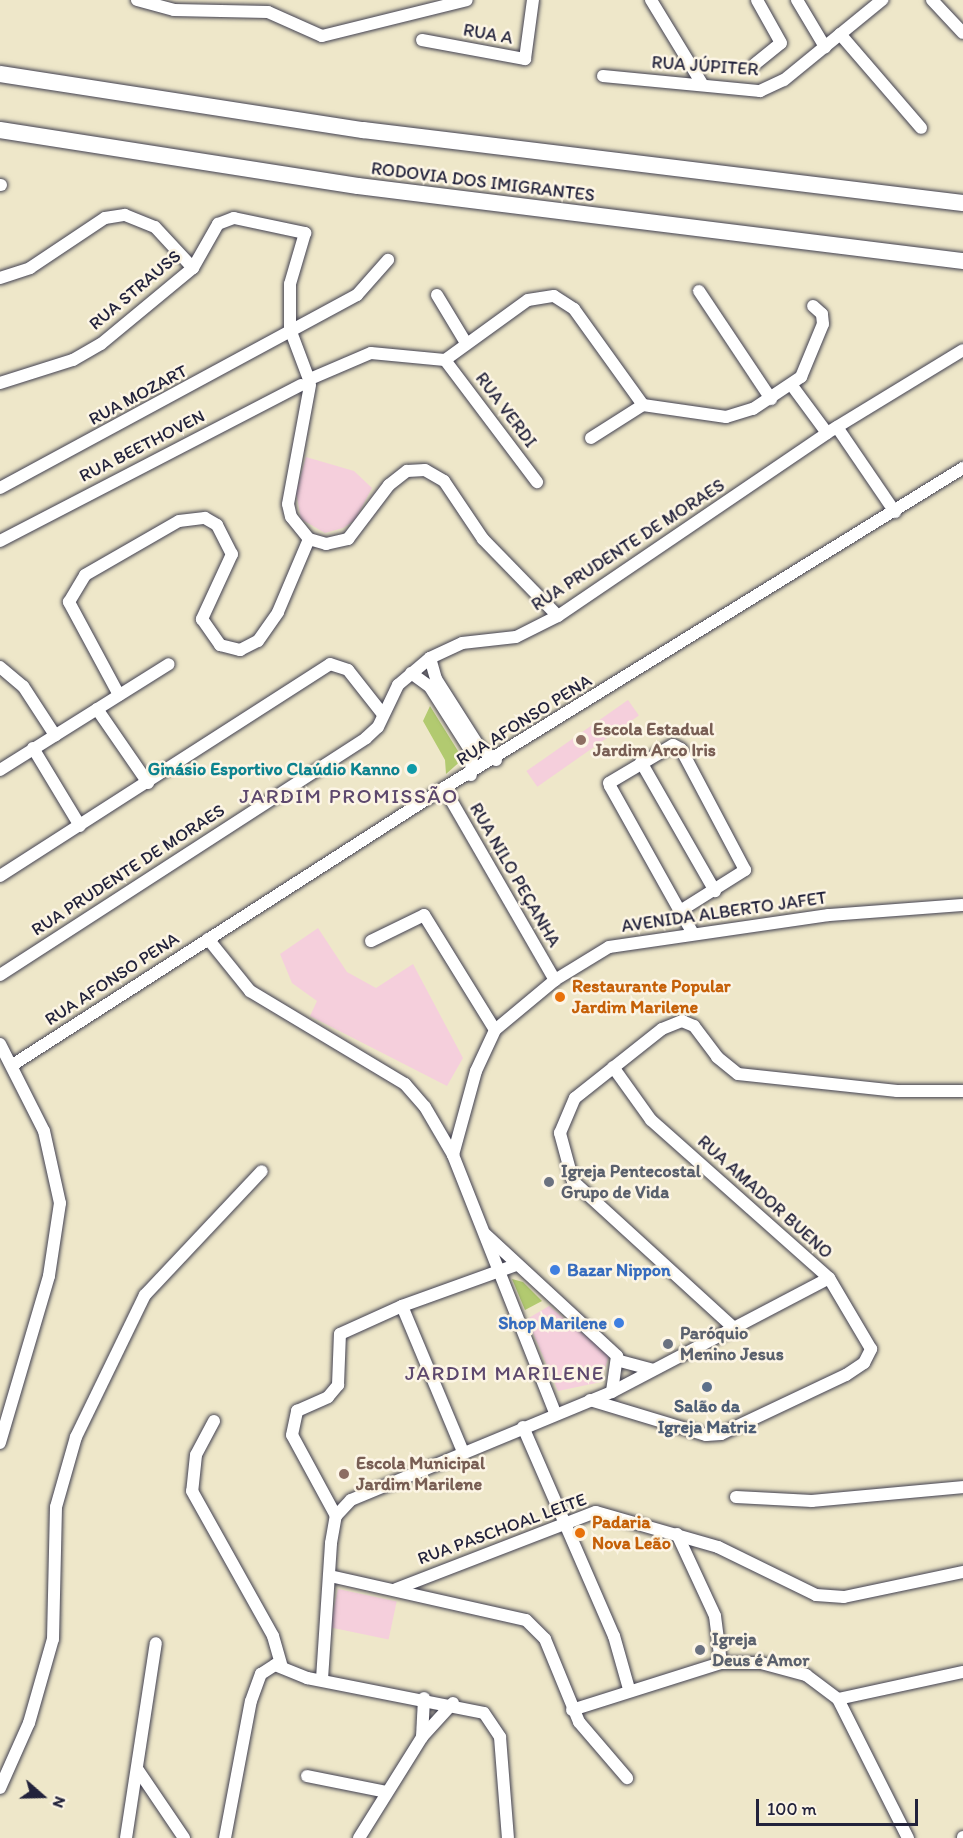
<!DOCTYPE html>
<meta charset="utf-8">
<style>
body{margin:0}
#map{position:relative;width:963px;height:1838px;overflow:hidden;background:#eee7c9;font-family:Itim,sans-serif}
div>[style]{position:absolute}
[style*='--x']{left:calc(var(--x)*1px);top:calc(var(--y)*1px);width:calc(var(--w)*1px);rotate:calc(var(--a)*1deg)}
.built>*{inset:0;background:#f5cfdc;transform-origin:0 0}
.green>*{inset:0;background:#b2ca70}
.roads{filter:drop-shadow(0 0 2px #414050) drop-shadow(0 0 2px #414050)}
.minor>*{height:12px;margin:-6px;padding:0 6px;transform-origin:6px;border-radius:6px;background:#fff}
.highway>*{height:16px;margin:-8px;padding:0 8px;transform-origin:8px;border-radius:8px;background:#fff}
.dots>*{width:16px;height:16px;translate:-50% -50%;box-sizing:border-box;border:3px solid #fcf5e5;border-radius:50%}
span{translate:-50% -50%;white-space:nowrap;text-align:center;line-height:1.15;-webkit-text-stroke:5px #fcf5e5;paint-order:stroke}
.street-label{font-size:18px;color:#22223b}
.education-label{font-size:18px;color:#785e54;font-weight:700}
.left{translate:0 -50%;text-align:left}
.culture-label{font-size:18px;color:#0d838f;font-weight:700}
.right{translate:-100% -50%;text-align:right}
.food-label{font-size:18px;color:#c56008;font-weight:700}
.worship-label{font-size:18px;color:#5b616d;font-weight:700}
.shop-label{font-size:18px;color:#366cbe;font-weight:700}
.service-label{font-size:18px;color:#4e5e75;font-weight:700}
.quarter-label{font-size:21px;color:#5d486d;letter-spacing:1.5px}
.north{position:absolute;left:12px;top:1766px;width:60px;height:60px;-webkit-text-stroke:4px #fcf5e5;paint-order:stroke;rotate:110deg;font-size:16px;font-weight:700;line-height:24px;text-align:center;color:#22223b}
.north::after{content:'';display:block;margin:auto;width:21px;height:27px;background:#22223b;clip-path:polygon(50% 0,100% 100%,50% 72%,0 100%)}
.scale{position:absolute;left:756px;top:1799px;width:162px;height:27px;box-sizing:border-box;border:3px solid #22223b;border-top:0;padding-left:8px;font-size:18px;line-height:21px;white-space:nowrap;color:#22223b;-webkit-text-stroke:4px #fcf5e5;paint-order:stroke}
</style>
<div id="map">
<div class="built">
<div style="clip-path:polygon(306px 457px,354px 471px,372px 488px,355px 520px,343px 528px,325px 533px,301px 519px,296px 492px)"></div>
<div style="left:628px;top:700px;width:19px;height:124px;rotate:55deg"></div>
<div style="clip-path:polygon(318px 928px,347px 972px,376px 988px,413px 964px,463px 1058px,447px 1086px,310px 1016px,317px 1001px,292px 983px,280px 954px)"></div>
<div style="clip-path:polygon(549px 1306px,609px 1355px,601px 1382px,558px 1391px,527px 1319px)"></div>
<div style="left:338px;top:1589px;width:60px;height:39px;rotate:12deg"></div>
</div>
<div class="green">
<div style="clip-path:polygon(430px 706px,463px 759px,446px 774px,445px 760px,423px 721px)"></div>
<div style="clip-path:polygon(512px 1279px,523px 1282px,542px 1301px,525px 1310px)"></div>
</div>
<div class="roads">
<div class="minor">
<div style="--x:137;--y:0;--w:38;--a:15"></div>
<div style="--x:174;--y:10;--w:94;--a:1.2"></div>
<div style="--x:268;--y:12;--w:59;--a:24"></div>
<div style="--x:322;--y:36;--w:149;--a:-13.9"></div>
<div style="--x:651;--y:0;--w:98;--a:58.7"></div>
<div style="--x:797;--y:0;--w:55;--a:59.2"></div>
<div style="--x:932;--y:0;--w:45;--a:46.8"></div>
<div style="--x:840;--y:34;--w:124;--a:49.2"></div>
<div style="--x:422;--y:40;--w:105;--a:10.5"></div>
<div style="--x:525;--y:59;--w:60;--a:-82.3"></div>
<div style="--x:755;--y:64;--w:33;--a:-39"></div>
<div style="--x:781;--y:43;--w:49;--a:-119.2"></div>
<div style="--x:603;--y:76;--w:158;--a:5.5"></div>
<div style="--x:760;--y:91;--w:26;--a:-25"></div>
<div style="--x:784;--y:80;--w:127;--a:-39.2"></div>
<div style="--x:0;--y:185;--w:1;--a:0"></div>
<div style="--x:0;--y:278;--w:32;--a:-18"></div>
<div style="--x:30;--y:268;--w:90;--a:-33.7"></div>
<div style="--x:105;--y:218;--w:20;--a:-9"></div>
<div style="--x:125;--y:215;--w:32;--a:22"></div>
<div style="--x:155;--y:227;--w:56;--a:47.2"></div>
<div style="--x:699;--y:291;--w:130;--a:56.3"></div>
<div style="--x:437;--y:295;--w:56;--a:58.9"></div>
<div style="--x:445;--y:360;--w:153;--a:53"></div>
<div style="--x:310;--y:379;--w:66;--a:-23.1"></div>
<div style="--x:371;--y:353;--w:74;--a:5.4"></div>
<div style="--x:445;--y:360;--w:102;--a:-35.9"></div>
<div style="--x:528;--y:300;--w:26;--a:-9"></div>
<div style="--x:554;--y:296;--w:24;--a:33"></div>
<div style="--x:574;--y:309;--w:118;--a:54.3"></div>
<div style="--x:643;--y:405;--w:84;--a:8.2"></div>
<div style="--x:726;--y:417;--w:28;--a:-17"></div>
<div style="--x:753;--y:409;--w:58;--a:-33.7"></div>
<div style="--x:801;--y:377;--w:57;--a:-67.5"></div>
<div style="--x:823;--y:324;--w:10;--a:-96"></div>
<div style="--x:822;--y:314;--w:12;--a:-138"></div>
<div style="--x:0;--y:383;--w:77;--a:-17.5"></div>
<div style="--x:73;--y:360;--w:32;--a:-30"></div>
<div style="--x:101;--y:344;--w:119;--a:-39.6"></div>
<div style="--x:193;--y:268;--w:51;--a:-60.4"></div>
<div style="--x:218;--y:224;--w:17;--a:-21"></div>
<div style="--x:234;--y:218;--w:73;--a:11.9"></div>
<div style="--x:305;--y:233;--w:53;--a:106.4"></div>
<div style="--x:290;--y:284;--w:45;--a:90"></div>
<div style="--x:290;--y:329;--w:51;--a:69.4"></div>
<div style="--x:793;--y:387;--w:57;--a:53.5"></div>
<div style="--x:837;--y:427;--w:103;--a:55.7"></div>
<div style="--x:591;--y:438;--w:62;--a:-32.4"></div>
<div style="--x:0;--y:488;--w:406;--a:-28.4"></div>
<div style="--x:357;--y:295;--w:47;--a:-48.5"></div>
<div style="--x:309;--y:539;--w:18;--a:16"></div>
<div style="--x:326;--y:544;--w:23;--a:-13"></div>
<div style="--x:348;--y:539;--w:68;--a:-52.8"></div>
<div style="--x:389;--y:485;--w:23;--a:-38"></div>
<div style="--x:407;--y:471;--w:18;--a:-3"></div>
<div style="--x:425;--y:470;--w:22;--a:30"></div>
<div style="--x:444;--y:481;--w:70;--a:56.1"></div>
<div style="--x:483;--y:539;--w:107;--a:45.8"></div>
<div style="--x:309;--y:539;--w:28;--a:-129"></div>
<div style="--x:291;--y:517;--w:13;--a:-103"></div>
<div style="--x:288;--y:504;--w:121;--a:-79.5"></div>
<div style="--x:0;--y:541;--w:339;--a:-27.4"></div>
<div style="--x:430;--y:658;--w:22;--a:74"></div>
<div style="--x:436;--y:679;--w:82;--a:57.5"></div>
<div style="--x:480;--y:748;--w:20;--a:37"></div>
<div style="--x:0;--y:667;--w:30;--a:40"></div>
<div style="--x:23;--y:686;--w:59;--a:56.9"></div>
<div style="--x:411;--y:673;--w:24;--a:36"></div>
<div style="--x:430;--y:687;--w:78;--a:57.5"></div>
<div style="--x:472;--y:753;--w:22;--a:93"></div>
<div style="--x:119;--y:695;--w:106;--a:-118.3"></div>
<div style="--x:69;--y:602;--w:31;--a:-59"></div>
<div style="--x:85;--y:575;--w:108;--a:-29.9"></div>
<div style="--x:179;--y:521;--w:26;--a:-7"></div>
<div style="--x:205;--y:518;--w:14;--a:30"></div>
<div style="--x:217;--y:525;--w:33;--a:63"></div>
<div style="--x:232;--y:554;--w:72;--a:114.8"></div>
<div style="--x:202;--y:619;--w:32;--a:55"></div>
<div style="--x:220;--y:645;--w:21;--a:14"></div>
<div style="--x:240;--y:650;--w:20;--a:-27"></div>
<div style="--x:258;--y:641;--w:35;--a:-55"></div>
<div style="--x:278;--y:612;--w:79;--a:-67"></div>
<div style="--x:97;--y:709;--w:90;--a:55.4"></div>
<div style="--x:33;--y:748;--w:91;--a:58.9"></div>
<div style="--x:641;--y:762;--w:149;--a:60.2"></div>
<div style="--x:0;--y:770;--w:199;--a:-32.1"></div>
<div style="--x:444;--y:788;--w:222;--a:60"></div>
<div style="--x:0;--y:876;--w:392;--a:-32.7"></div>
<div style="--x:330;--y:664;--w:19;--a:18"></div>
<div style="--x:348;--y:670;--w:55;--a:51.7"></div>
<div style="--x:680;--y:911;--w:77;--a:-32.2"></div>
<div style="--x:745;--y:870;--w:137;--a:-117.9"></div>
<div style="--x:681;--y:749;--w:9;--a:-153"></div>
<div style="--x:673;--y:745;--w:74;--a:149.3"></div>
<div style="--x:609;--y:783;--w:3;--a:72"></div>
<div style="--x:610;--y:786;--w:143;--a:60.8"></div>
<div style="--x:680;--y:911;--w:24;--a:60"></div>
<div style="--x:208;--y:939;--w:67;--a:51.1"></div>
<div style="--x:250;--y:991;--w:181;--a:31"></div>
<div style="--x:405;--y:1084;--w:30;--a:49"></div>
<div style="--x:425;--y:1107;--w:56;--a:59.7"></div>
<div style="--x:453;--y:1155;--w:277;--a:68.4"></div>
<div style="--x:371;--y:941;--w:59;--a:-26.1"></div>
<div style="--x:424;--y:915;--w:135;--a:58.3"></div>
<div style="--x:0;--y:975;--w:436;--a:-32.9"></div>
<div style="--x:366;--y:738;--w:16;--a:-43"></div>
<div style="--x:378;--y:727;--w:47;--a:-64.5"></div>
<div style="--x:398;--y:685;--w:42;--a:-40.2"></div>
<div style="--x:430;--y:658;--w:35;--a:-25"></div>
<div style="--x:462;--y:643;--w:54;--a:-6.3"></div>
<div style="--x:516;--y:637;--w:47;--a:-26.6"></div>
<div style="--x:558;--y:616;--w:325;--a:-34.2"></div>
<div style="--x:827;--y:433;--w:159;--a:-31.4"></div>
<div style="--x:0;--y:1044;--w:97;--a:63.2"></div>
<div style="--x:44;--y:1131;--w:74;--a:77.5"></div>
<div style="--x:60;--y:1203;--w:74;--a:98.6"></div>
<div style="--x:49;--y:1276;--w:174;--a:106.4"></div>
<div style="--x:14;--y:1064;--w:511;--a:-32.69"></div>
<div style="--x:444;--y:788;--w:610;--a:-31.66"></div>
<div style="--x:453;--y:1155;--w:87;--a:-74.7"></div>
<div style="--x:476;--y:1071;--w:45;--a:-65.1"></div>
<div style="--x:495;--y:1030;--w:78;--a:-39.8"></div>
<div style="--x:555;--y:980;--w:63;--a:-31.4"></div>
<div style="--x:609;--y:947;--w:222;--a:-8.3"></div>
<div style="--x:829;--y:915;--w:134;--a:-4.3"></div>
<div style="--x:485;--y:1234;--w:180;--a:42.7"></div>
<div style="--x:617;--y:1356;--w:36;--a:98"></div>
<div style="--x:402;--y:1306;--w:158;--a:67.3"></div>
<div style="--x:736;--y:1330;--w:221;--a:-137.6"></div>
<div style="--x:573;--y:1181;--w:50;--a:-105.2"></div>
<div style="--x:560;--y:1133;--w:38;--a:-67"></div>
<div style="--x:575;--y:1098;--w:111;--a:-38.4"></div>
<div style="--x:662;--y:1029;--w:22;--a:-22"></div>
<div style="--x:682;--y:1021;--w:13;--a:23"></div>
<div style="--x:694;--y:1026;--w:39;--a:53"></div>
<div style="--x:717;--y:1057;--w:27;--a:39"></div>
<div style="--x:738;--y:1074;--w:160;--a:6.1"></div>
<div style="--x:897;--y:1091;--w:66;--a:0"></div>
<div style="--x:620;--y:1361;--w:34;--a:15"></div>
<div style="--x:590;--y:1400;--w:121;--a:16.8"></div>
<div style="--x:706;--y:1435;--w:15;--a:-4"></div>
<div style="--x:721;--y:1434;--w:138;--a:-25.3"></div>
<div style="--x:846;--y:1375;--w:22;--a:-34"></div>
<div style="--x:864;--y:1363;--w:16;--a:-63"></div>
<div style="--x:871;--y:1349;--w:82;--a:-120.6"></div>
<div style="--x:829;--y:1278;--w:238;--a:-138.4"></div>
<div style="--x:651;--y:1120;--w:65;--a:-125.6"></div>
<div style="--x:214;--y:1421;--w:38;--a:118"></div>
<div style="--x:196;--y:1455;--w:36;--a:96"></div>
<div style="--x:192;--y:1491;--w:166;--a:60.8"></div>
<div style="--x:273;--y:1636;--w:32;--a:74"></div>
<div style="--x:523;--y:1427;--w:228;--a:66.5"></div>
<div style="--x:614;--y:1636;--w:55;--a:74.2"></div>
<div style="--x:736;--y:1497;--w:76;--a:3"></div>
<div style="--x:812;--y:1501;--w:152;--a:-5.3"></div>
<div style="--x:336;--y:1516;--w:92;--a:-118.5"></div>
<div style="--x:292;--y:1435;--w:25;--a:-78"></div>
<div style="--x:297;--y:1411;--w:34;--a:-24"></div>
<div style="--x:328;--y:1397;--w:16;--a:-50"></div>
<div style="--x:338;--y:1385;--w:51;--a:-87.8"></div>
<div style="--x:340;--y:1334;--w:68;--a:-24.3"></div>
<div style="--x:402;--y:1306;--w:121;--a:-19.8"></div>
<div style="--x:677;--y:1534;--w:90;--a:65.1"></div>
<div style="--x:715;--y:1616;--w:47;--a:82.7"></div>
<div style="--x:330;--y:1576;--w:201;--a:12.7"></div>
<div style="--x:526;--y:1620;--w:27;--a:45"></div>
<div style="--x:545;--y:1639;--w:90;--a:67.7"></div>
<div style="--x:579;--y:1722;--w:74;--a:49.4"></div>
<div style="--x:396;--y:1589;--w:214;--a:-21.1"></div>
<div style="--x:596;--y:1512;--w:127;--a:16"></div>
<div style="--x:718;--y:1547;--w:109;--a:26.1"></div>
<div style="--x:816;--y:1595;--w:28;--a:4"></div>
<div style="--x:844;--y:1597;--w:122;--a:-11.9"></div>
<div style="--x:322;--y:1679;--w:136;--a:-86.2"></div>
<div style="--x:331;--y:1543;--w:27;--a:-80"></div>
<div style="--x:336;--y:1516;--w:22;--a:-47"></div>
<div style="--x:351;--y:1500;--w:282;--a:-22.5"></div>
<div style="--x:612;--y:1392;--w:245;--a:-27.7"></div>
<div style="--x:838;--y:1699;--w:128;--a:-12.2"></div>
<div style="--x:572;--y:1710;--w:156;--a:-17.5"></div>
<div style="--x:721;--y:1663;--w:40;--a:0"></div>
<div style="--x:761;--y:1663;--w:47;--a:14.9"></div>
<div style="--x:806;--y:1675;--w:40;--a:37"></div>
<div style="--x:838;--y:1699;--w:156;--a:63.3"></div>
<div style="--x:422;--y:1737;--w:39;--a:-87"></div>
<div style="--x:138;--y:1770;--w:82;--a:55.9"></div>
<div style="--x:307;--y:1776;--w:81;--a:11.4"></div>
<div style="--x:0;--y:1788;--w:71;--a:-66"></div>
<div style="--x:29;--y:1723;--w:87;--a:-74.1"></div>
<div style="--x:53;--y:1639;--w:132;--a:-88.7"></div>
<div style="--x:56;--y:1507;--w:73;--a:-74.1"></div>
<div style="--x:76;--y:1437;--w:158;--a:-64.1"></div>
<div style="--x:145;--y:1295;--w:170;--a:-46.7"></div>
<div style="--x:126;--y:1838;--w:197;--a:-81.3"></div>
<div style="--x:225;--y:1838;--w:139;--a:-79.3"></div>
<div style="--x:251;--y:1701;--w:29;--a:-70"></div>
<div style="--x:261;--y:1674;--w:17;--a:-33"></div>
<div style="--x:275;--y:1665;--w:35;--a:22"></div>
<div style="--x:307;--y:1678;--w:180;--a:11.2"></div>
<div style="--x:484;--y:1713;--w:29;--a:56"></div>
<div style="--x:500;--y:1737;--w:101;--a:85.5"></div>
<div style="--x:359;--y:1838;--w:119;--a:-58"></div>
<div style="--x:422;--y:1737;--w:46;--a:-47.6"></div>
<div style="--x:963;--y:1838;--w:1;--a:-90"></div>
</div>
<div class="highway">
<div style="--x:0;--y:74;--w:367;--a:8.8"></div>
<div style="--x:363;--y:130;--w:604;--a:6.94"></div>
<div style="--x:0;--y:130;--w:362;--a:8.9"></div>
<div style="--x:358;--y:186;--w:610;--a:7.07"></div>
</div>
</div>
<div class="dots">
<div style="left:581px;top:740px;background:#8d6e63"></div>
<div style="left:412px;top:769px;background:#0f9aa8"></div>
<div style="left:560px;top:997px;background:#e8710a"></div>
<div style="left:549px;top:1182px;background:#6b7280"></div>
<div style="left:555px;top:1270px;background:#3f7fe0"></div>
<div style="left:619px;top:1323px;background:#3f7fe0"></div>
<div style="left:668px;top:1344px;background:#6b7280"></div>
<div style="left:707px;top:1387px;background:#5c6f8a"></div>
<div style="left:344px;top:1474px;background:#8d6e63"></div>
<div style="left:580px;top:1533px;background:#e8710a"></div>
<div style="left:700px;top:1650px;background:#6b7280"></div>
</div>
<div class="street-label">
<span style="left:488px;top:34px;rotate:10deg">RUA A</span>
<span style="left:705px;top:66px;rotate:4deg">RUA JÚPITER</span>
<span style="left:483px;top:182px;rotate:7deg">RODOVIA DOS IMIGRANTES</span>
<span style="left:135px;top:290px;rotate:-40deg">RUA STRAUSS</span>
<span style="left:138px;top:395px;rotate:-28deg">RUA MOZART</span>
<span style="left:506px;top:410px;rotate:53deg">RUA VERDI</span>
<span style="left:142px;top:446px;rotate:-27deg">RUA BEETHOVEN</span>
<span style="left:628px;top:545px;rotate:-33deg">RUA PRUDENTE DE MORAES</span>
<span style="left:524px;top:720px;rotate:-32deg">RUA AFONSO PENA</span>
<span style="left:128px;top:870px;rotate:-33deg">RUA PRUDENTE DE MORAES</span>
<span style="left:515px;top:875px;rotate:60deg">RUA NILO PEÇANHA</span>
<span style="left:724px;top:912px;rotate:-8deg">AVENIDA ALBERTO JAFET</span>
<span style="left:112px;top:979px;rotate:-33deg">RUA AFONSO PENA</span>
<span style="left:765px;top:1197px;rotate:42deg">RUA AMADOR BUENO</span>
<span style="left:502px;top:1529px;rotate:-20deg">RUA PASCHOAL LEITE</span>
</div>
<div class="education-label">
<span class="left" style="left:593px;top:740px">Escola Estadual<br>Jardim Arco Iris</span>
<span class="left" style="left:356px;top:1474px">Escola Municipal<br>Jardim Marilene</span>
</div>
<div class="culture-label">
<span class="right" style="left:400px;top:769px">Ginásio Esportivo Claúdio Kanno</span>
</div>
<div class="food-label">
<span class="left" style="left:572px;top:997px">Restaurante Popular<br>Jardim Marilene</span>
<span class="left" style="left:592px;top:1533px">Padaria<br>Nova Leão</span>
</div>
<div class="worship-label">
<span class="left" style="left:561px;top:1182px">Igreja Pentecostal<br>Grupo de Vida</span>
<span class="left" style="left:680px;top:1344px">Paróquio<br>Menino Jesus</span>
<span class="left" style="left:712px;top:1650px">Igreja<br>Deus é Amor</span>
</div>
<div class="shop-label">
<span class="left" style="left:567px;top:1270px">Bazar Nippon</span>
<span class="right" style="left:607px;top:1323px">Shop Marilene</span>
</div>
<div class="service-label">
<span style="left:707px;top:1417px">Salão da<br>Igreja Matriz</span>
</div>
<div class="quarter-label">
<span style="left:349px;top:796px">JARDIM PROMISSÃO</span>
<span style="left:505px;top:1373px">JARDIM MARILENE</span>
</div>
<div class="north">N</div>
<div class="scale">100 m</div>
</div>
